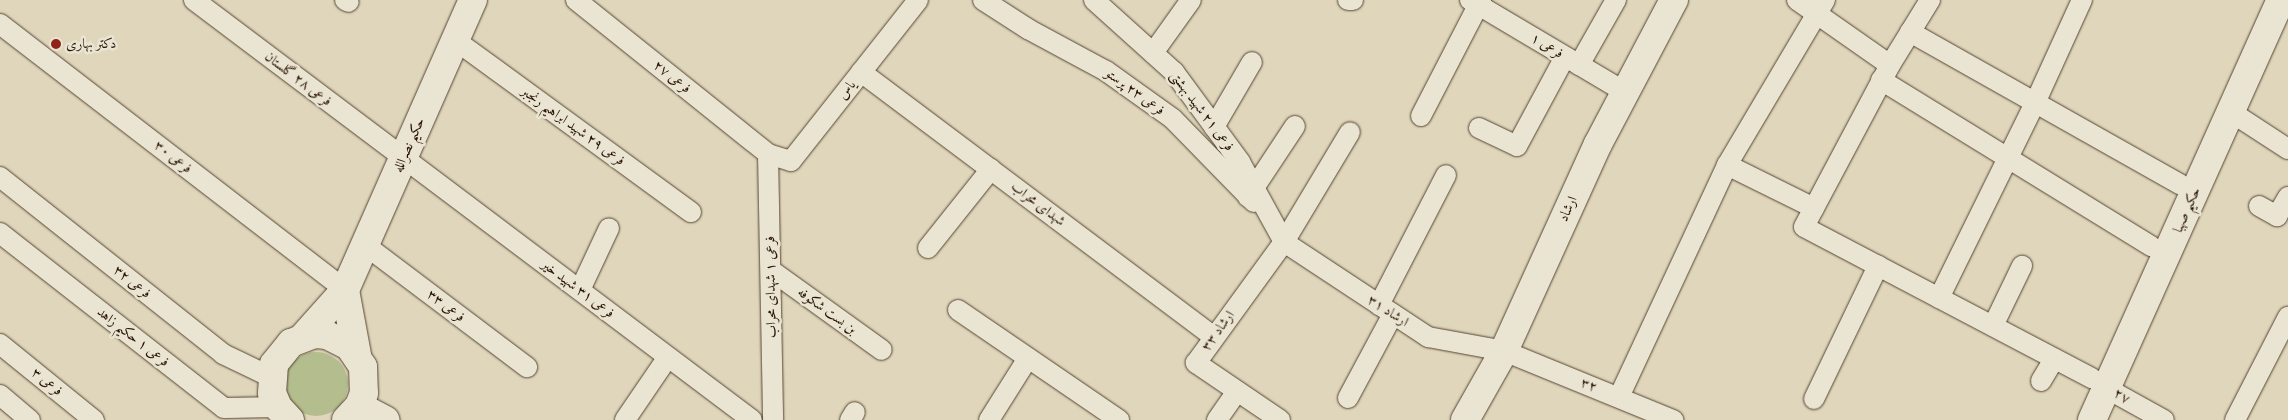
<!DOCTYPE html>
<meta charset="utf-8">
<style>
body{margin:0}
#map{position:relative;width:2288px;height:420px;overflow:hidden;background:#dfd6bb;font-family:"IM FELL French Canon",Amiri,serif}
div>[style]{position:absolute}
[style*='--x']{left:calc(var(--x)*1px);top:calc(var(--y)*1px);width:calc(var(--w)*1px);rotate:calc(var(--a)*1deg)}
.green>*{inset:0;background:#b4bd8e}
.round{border-radius:50%}
.roads{filter:drop-shadow(0 0 1px #564431) drop-shadow(0 0 1px #564431)}
.street>*{height:20px;margin:-10px;padding:0 10px;transform-origin:10px;border-radius:10px;background:#eae4d3}
.secondary>*{height:28px;margin:-14px;padding:0 14px;transform-origin:14px;border-radius:14px;background:#eae4d3}
.dots>*{width:14px;height:14px;translate:-50% -50%;box-sizing:border-box;border:2px solid #eae4d3;border-radius:50%}
span{translate:-50% -50%;white-space:nowrap;text-align:center;line-height:1.15;-webkit-text-stroke:5px #eae4d3;paint-order:stroke}
.poi-label{font-size:14px;color:#291403}
.left{translate:0 -50%;text-align:left}
.street-label{font-size:14px;color:#291403}
</style>
<div id="map">
<div class="green">
<div class="round" style="left:284px;top:352px;width:64px;height:64px"></div>
</div>
<div class="roads">
<div class="street">
<div style="--x:194;--y:0;--w:698;--a:36.97"></div>
<div style="--x:345;--y:0;--w:4;--a:27"></div>
<div style="--x:576;--y:0;--w:246;--a:38.7"></div>
<div style="--x:768;--y:154;--w:24;--a:17"></div>
<div style="--x:791;--y:161;--w:205;--a:-51.7"></div>
<div style="--x:983;--y:0;--w:54;--a:32.8"></div>
<div style="--x:1028;--y:29;--w:89;--a:28.3"></div>
<div style="--x:1106;--y:71;--w:82;--a:35.6"></div>
<div style="--x:1173;--y:119;--w:116;--a:45.7"></div>
<div style="--x:1094;--y:0;--w:108;--a:42"></div>
<div style="--x:1174;--y:72;--w:112;--a:53.7"></div>
<div style="--x:1240;--y:162;--w:91;--a:61.2"></div>
<div style="--x:1284;--y:242;--w:173;--a:33.4"></div>
<div style="--x:1428;--y:337;--w:77;--a:10.4"></div>
<div style="--x:1504;--y:351;--w:183;--a:22.2"></div>
<div style="--x:1348;--y:0;--w:5;--a:0"></div>
<div style="--x:1470;--y:0;--w:180;--a:30.7"></div>
<div style="--x:1797;--y:0;--w:113;--a:35"></div>
<div style="--x:1930;--y:0;--w:76;--a:121.6"></div>
<div style="--x:1890;--y:65;--w:183;--a:118"></div>
<div style="--x:1804;--y:227;--w:325;--a:27.7"></div>
<div style="--x:0;--y:24;--w:436;--a:37.6"></div>
<div style="--x:1910;--y:32;--w:310;--a:29.4"></div>
<div style="--x:455;--y:40;--w:292;--a:36.1"></div>
<div style="--x:1153;--y:53;--w:65;--a:-54.4"></div>
<div style="--x:1579;--y:65;--w:75;--a:-60.4"></div>
<div style="--x:861;--y:72;--w:441;--a:36.9"></div>
<div style="--x:1881;--y:80;--w:317;--a:31.6"></div>
<div style="--x:2231;--y:112;--w:68;--a:33"></div>
<div style="--x:1421;--y:116;--w:131;--a:-62.7"></div>
<div style="--x:1214;--y:127;--w:75;--a:-59.7"></div>
<div style="--x:1479;--y:128;--w:42;--a:25.3"></div>
<div style="--x:1517;--y:146;--w:101;--a:-61.7"></div>
<div style="--x:768;--y:154;--w:266;--a:88.9"></div>
<div style="--x:1727;--y:165;--w:97;--a:26.3"></div>
<div style="--x:0;--y:177;--w:285;--a:38.4"></div>
<div style="--x:223;--y:354;--w:53;--a:25.6"></div>
<div style="--x:1248;--y:197;--w:85;--a:-56.5"></div>
<div style="--x:2259;--y:206;--w:21;--a:29"></div>
<div style="--x:2277;--y:216;--w:22;--a:-60"></div>
<div style="--x:0;--y:233;--w:284;--a:38"></div>
<div style="--x:224;--y:408;--w:54;--a:-1.1"></div>
<div style="--x:365;--y:245;--w:203;--a:37"></div>
<div style="--x:928;--y:248;--w:101;--a:-51.4"></div>
<div style="--x:772;--y:271;--w:135;--a:35.7"></div>
<div style="--x:580;--y:290;--w:68;--a:-64.9"></div>
<div style="--x:1939;--y:298;--w:217;--a:-63.8"></div>
<div style="--x:2035;--y:103;--w:113;--a:-65.5"></div>
<div style="--x:1379;--y:305;--w:146;--a:-62.7"></div>
<div style="--x:958;--y:310;--w:195;--a:34.3"></div>
<div style="--x:1993;--y:326;--w:67;--a:-64.2"></div>
<div style="--x:0;--y:344;--w:121;--a:39"></div>
<div style="--x:2041;--y:381;--w:26;--a:-59"></div>
<div style="--x:2106;--y:388;--w:66;--a:28.9"></div>
<div style="--x:0;--y:395;--w:39;--a:40"></div>
<div style="--x:1619;--y:397;--w:256;--a:-65"></div>
<div style="--x:1727;--y:165;--w:192;--a:-59.3"></div>
<div style="--x:1348;--y:398;--w:95;--a:-61.8"></div>
<div style="--x:1814;--y:399;--w:148;--a:-64.3"></div>
<div style="--x:625;--y:420;--w:76;--a:-55.7"></div>
<div style="--x:850;--y:420;--w:9;--a:-58"></div>
<div style="--x:989;--y:420;--w:73;--a:-57.8"></div>
<div style="--x:1217;--y:420;--w:35;--a:-55"></div>
<div style="--x:1280;--y:420;--w:102;--a:-145.8"></div>
<div style="--x:1196;--y:363;--w:150;--a:-54"></div>
<div style="--x:1284;--y:242;--w:128;--a:-59"></div>
<div style="--x:2235;--y:420;--w:116;--a:-62.8"></div>
</div>
<div class="secondary">
<div style="--x:345;--y:290;--w:66;--a:79.5"></div>
<div style="--x:303;--y:337;--w:63;--a:-48.2"></div>
<div style="--x:345;--y:290;--w:317;--a:-66.2"></div>
<div style="--x:359;--y:406;--w:30;--a:28"></div>
<div style="--x:290;--y:420;--w:18;--a:-133"></div>
<div style="--x:278;--y:407;--w:15;--a:-113"></div>
<div style="--x:272;--y:393;--w:29;--a:-86"></div>
<div style="--x:274;--y:364;--w:27;--a:-51"></div>
<div style="--x:291;--y:343;--w:26;--a:-21"></div>
<div style="--x:315;--y:334;--w:12;--a:5"></div>
<div style="--x:327;--y:335;--w:25;--a:27"></div>
<div style="--x:349;--y:346;--w:25;--a:56"></div>
<div style="--x:363;--y:367;--w:26;--a:88"></div>
<div style="--x:364;--y:393;--w:14;--a:111"></div>
<div style="--x:359;--y:406;--w:19;--a:133"></div>
<div style="--x:1465;--y:420;--w:79;--a:-60.5"></div>
<div style="--x:1504;--y:351;--w:227;--a:-65.6"></div>
<div style="--x:1598;--y:144;--w:163;--a:-62.2"></div>
<div style="--x:2092;--y:420;--w:461;--a:-65.8"></div>
</div>
</div>
<div class="dots">
<div style="left:56px;top:44px;background:#8f2418"></div>
</div>
<div class="poi-label">
<span class="left" style="left:66px;top:44px">دکتر بهاری</span>
</div>
<div class="street-label">
<span style="left:1547px;top:46px;rotate:31deg">فرعی ۱</span>
<span style="left:672px;top:77px;rotate:39deg">فرعی ۲۷</span>
<span style="left:298px;top:79px;rotate:37deg">فرعی ۲۸ گلستان</span>
<span style="left:847px;top:90px;rotate:-52deg">یاس</span>
<span style="left:1135px;top:92px;rotate:36deg">فرعی ۲۳ پرستو</span>
<span style="left:1202px;top:111px;rotate:53deg">فرعی ۲۱ شهید بهشتی</span>
<span style="left:573px;top:126px;rotate:36deg">فرعی ۲۹ شهید ابراهیم رنجبر</span>
<span style="left:409px;top:145px;rotate:-66deg">حکیم نصرالله</span>
<span style="left:173px;top:157px;rotate:38deg">فرعی ۳۰</span>
<span style="left:1038px;top:204px;rotate:37deg">شهدای محراب</span>
<span style="left:1568px;top:209px;rotate:-66deg">ارشاد</span>
<span style="left:2187px;top:210px;rotate:-66deg">حکیم صهبا</span>
<span style="left:132px;top:282px;rotate:39deg">فرعی ۳۲</span>
<span style="left:771px;top:287px;rotate:-91deg">فرعی ۱ شهدای محراب</span>
<span style="left:578px;top:289px;rotate:37deg">فرعی ۳۱ شهید خیر</span>
<span style="left:446px;top:306px;rotate:37deg">فرعی ۳۳</span>
<span style="left:827px;top:311px;rotate:36deg">بن بست شکوفه</span>
<span style="left:1388px;top:311px;rotate:33deg">ارشاد ۳۱</span>
<span style="left:1218px;top:331px;rotate:-54deg">ارشاد ۳۳</span>
<span style="left:133px;top:337px;rotate:38deg">فرعی ۱ حکیم زاهد</span>
<span style="left:47px;top:382px;rotate:39deg">فرعی ۳</span>
<span style="left:1589px;top:385px;rotate:22deg">۳۲</span>
<span style="left:2122px;top:396px;rotate:29deg">۲۷</span>
</div>
</div>
